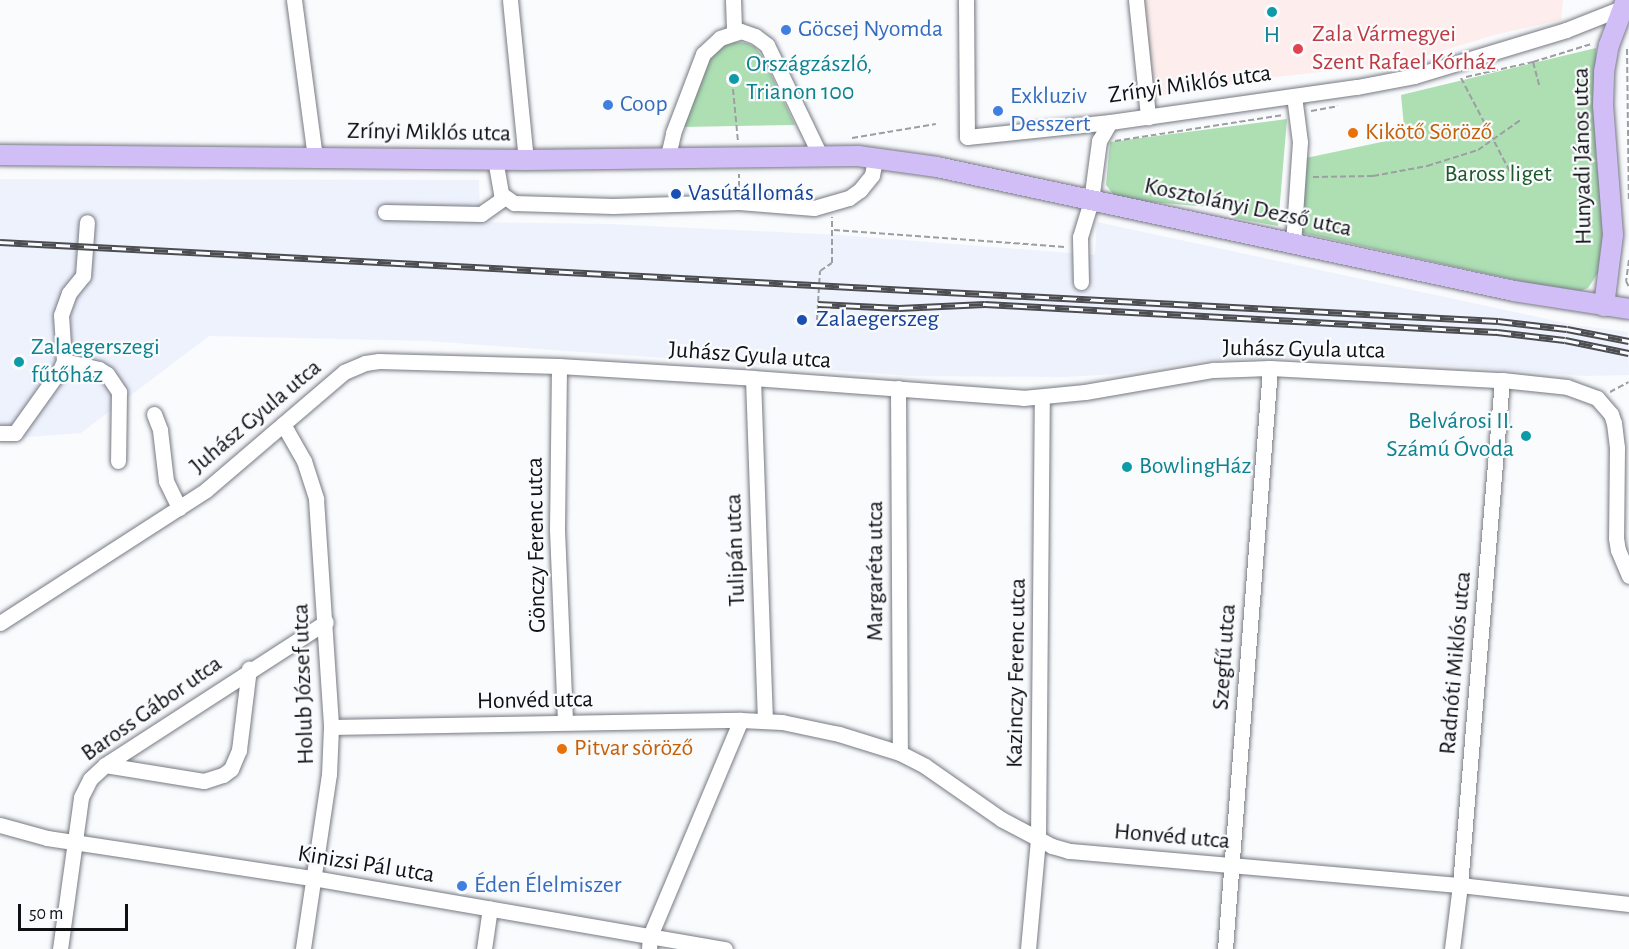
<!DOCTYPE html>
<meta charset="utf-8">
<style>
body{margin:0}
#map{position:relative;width:1629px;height:949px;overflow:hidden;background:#fafbfd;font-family:"Alegreya Sans",sans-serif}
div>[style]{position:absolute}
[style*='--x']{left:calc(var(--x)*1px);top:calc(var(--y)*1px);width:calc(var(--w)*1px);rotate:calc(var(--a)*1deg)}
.built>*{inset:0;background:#eef2fd}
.medical>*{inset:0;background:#fdedec}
.green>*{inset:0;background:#addfb3}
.path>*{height:2px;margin-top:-1px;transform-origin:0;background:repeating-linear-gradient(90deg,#9d9ea1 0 6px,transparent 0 9px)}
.roads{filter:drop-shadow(0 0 2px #767a83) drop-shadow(0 0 2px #767a83)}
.minor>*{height:15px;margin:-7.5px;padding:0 7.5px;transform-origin:7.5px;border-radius:7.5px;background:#fff}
.major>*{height:20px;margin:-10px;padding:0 10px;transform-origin:10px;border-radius:10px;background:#d1bef7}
.rail>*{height:7px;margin-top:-3.5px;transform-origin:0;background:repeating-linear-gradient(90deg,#fafbfd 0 14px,#4c4d51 0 28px);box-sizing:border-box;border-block:2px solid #4c4d51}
.dots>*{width:16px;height:16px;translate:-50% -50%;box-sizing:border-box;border:3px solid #fafbfd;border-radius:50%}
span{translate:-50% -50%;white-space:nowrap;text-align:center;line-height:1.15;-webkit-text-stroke:4.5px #fafbfd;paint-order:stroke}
.shop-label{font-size:24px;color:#366cbe}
.left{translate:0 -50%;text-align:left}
.health-label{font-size:24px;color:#be3a42}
.culture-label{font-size:24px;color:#0d838f}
.right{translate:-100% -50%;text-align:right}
.street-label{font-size:24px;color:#0f1014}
.food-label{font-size:24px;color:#c56008}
.park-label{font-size:24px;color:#1c582a}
.transit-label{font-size:24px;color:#164399}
.scale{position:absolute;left:18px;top:904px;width:110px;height:27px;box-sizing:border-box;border:3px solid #0f1014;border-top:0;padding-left:8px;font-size:18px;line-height:21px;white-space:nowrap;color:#0f1014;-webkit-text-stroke:4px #fafbfd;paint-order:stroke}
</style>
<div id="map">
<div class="built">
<div style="clip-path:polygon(0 179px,479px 180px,480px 222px,609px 224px,839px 235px,1095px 255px,1097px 222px,1575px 325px,1628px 332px,1629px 375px,1584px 376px,1332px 357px,1207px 360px,1114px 374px,1067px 377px,913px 376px,427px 341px,209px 336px,81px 433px,0 439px)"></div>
</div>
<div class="medical">
<div style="clip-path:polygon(1140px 0,1563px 0,1561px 20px,1494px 35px,1403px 63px,1276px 77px,1154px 97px)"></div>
</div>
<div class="green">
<div style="clip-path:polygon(732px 41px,746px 43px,755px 47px,762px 56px,795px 125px,682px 127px,707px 55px,714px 46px)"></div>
<div style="clip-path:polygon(1596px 48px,1596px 153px,1605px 242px,1600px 270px,1588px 288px,1576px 293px,1565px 291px,1298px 232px,1306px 158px,1405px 137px,1401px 95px)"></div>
<div style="clip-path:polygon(1287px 119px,1278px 226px,1234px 218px,1232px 209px,1127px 200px,1113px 194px,1106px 185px,1110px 142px)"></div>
</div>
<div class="path">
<div style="--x:1627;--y:49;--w:153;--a:89.3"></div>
<div style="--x:1533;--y:62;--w:24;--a:75"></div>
<div style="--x:1466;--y:77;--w:69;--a:-12.6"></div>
<div style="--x:1533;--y:62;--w:61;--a:-17.2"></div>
<div style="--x:1461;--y:78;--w:119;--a:62.4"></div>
<div style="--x:733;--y:89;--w:53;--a:84.6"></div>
<div style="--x:1311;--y:111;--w:27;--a:-10"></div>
<div style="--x:852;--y:138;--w:85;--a:-9.5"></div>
<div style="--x:1115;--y:141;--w:169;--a:-8.8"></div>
<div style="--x:1313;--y:177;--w:60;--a:-1"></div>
<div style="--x:1373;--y:176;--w:55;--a:-10.5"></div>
<div style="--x:1427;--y:166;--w:53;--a:-17.4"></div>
<div style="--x:1478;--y:150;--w:54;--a:-35.2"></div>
<div style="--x:739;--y:187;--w:13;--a:-90"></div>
<div style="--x:834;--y:230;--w:231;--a:4.2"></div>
<div style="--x:1629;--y:260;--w:21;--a:98"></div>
<div style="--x:1626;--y:281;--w:7;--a:63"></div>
<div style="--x:817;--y:320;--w:49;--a:-86.5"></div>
<div style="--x:820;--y:271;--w:14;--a:-34"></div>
<div style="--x:832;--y:263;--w:46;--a:-90"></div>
<div style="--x:1610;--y:392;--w:21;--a:-28"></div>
</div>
<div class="roads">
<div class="minor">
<div style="--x:294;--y:0;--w:158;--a:82.4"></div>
<div style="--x:510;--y:0;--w:161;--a:84.3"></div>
<div style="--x:733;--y:0;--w:32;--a:88"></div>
<div style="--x:966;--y:0;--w:137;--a:89.6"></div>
<div style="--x:967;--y:137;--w:144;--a:-6"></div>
<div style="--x:1110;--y:122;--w:249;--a:-8.1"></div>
<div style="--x:1357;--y:87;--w:58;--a:-10.9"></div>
<div style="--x:1414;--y:76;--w:159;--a:-16.8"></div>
<div style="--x:1566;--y:30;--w:68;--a:-21.6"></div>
<div style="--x:1136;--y:0;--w:118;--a:84.1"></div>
<div style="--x:495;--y:159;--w:36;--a:80"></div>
<div style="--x:501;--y:194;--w:16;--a:35"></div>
<div style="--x:514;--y:203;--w:99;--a:1.7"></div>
<div style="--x:613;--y:206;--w:126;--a:-1.8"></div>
<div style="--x:739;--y:202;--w:75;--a:4.6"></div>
<div style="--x:814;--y:208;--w:36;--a:-16"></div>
<div style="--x:849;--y:198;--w:14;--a:-36"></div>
<div style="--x:860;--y:190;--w:19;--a:-51"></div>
<div style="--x:872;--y:175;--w:16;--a:-79"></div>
<div style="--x:667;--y:160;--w:28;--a:-77"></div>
<div style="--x:673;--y:133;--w:85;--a:-69.2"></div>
<div style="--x:703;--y:54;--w:23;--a:-43"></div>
<div style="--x:720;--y:38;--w:22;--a:-18"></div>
<div style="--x:741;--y:31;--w:15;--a:20"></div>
<div style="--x:755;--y:36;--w:15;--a:37"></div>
<div style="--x:767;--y:45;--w:124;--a:64.3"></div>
<div style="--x:385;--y:212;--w:96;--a:1.2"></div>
<div style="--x:481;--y:214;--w:28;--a:-35"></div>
<div style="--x:1293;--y:244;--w:102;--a:-86.1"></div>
<div style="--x:1300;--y:142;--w:46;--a:-97.4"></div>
<div style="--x:1081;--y:282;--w:45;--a:-91.3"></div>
<div style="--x:1080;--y:237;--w:38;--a:-73"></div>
<div style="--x:1091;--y:201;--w:61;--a:-82.4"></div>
<div style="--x:1099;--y:141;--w:22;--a:-60"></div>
<div style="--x:64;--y:361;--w:36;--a:13"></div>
<div style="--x:99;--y:369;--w:9;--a:32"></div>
<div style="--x:107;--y:374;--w:22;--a:56"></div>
<div style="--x:119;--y:392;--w:69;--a:90.8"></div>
<div style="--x:559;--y:366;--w:164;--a:90.7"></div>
<div style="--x:557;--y:530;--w:192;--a:87.6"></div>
<div style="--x:753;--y:378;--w:343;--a:88"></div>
<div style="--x:898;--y:388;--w:365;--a:89.7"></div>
<div style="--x:154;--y:414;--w:17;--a:69"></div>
<div style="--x:160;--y:430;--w:51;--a:83.3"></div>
<div style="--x:166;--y:481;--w:30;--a:64"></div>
<div style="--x:283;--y:424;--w:43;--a:60.4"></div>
<div style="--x:304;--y:461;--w:40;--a:72"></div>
<div style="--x:316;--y:499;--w:228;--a:86.2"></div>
<div style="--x:331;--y:727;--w:47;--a:92.4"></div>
<div style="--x:329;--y:774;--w:177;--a:98.5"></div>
<div style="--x:0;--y:433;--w:15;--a:0"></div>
<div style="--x:15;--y:433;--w:77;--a:-54.5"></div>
<div style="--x:60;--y:370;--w:10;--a:-66"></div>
<div style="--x:64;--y:361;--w:46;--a:-93.7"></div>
<div style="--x:61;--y:315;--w:23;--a:-70"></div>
<div style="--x:69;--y:293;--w:22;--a:-51"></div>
<div style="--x:83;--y:276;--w:54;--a:-85.8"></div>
<div style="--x:0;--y:623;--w:245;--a:-32.8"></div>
<div style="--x:206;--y:490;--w:182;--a:-40.5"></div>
<div style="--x:344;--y:372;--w:23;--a:-23"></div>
<div style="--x:365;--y:363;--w:14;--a:-8"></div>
<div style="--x:379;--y:361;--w:180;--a:1.6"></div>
<div style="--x:559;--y:366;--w:194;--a:3.5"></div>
<div style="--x:753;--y:378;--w:271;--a:4.2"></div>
<div style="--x:1023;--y:398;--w:62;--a:-5.5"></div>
<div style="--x:1085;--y:392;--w:130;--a:-9.8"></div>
<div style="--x:1213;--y:370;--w:57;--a:-2"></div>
<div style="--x:1270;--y:368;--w:232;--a:3"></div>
<div style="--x:1502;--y:380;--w:65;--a:6.1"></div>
<div style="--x:1567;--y:387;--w:32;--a:20"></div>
<div style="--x:1597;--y:398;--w:21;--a:49"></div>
<div style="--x:1611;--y:414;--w:9;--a:72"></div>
<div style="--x:1614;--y:423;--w:25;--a:83"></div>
<div style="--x:1617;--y:448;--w:90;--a:90.6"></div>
<div style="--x:1616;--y:538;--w:12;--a:81"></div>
<div style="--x:1618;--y:550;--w:28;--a:67"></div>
<div style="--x:331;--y:727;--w:410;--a:-1"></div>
<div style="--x:741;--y:720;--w:41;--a:2.8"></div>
<div style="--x:782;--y:722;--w:58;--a:11.9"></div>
<div style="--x:839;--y:734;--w:64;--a:17.3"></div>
<div style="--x:900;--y:753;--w:28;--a:27"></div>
<div style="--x:925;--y:766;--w:93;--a:34.9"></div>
<div style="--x:1001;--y:819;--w:58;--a:27.9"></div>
<div style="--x:1052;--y:846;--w:18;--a:16"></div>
<div style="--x:1069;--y:851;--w:392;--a:5"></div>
<div style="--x:1460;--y:885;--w:170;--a:6.4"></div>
<div style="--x:105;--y:765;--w:100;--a:9.2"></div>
<div style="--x:204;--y:781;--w:20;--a:-18"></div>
<div style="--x:223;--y:775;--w:10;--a:-37"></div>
<div style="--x:231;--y:769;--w:21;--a:-67"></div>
<div style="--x:239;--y:750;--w:82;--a:-83"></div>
<div style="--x:0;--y:825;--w:49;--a:15.5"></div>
<div style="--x:47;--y:838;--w:269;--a:8.6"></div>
<div style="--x:313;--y:878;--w:418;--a:9.8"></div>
<div style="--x:60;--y:949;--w:153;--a:-82.1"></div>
<div style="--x:81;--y:797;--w:20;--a:-63"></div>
<div style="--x:90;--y:779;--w:21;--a:-43"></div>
<div style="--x:105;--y:765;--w:263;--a:-32.9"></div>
<div style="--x:484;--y:949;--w:41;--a:-81.7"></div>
<div style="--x:649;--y:949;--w:13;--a:-86"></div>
<div style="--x:650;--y:936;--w:234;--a:-67.2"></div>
<div style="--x:1028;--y:949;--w:110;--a:-84.8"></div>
<div style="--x:1038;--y:839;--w:442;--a:-89.5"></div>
<div style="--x:1225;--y:949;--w:583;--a:-85.57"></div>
<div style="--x:1452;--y:949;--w:64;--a:-82.9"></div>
<div style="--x:1460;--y:885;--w:507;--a:-85.25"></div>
</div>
<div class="major">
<div style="--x:0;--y:155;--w:526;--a:0.54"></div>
<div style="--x:526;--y:160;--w:332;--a:-0.7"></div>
<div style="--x:858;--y:156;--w:80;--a:7.9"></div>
<div style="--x:937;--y:167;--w:590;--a:12.13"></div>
<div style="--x:1514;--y:291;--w:116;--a:8.9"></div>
<div style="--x:1604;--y:306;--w:72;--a:-82.8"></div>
<div style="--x:1613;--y:235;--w:130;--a:-94.4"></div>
<div style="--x:1603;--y:105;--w:33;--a:-88"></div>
<div style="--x:1604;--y:72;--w:27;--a:-80"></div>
<div style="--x:1609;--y:45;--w:48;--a:-69.3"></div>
</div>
</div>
<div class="rail">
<div style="--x:0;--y:242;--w:1500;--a:3.02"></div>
<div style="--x:1498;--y:321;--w:69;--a:6.6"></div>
<div style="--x:1567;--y:329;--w:63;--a:11"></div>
<div style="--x:818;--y:304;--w:81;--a:2.8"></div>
<div style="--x:899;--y:308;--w:86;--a:-2.7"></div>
<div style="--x:985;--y:304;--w:513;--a:3.13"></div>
<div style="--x:1497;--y:332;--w:68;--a:6.7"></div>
<div style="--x:1565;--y:340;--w:65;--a:11.5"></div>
</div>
<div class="dots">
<div style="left:1272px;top:12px;background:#0f9aa8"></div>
<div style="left:786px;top:30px;background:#3f7fe0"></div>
<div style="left:1298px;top:49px;background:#e0444e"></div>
<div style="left:734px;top:79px;background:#0f9aa8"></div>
<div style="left:608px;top:105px;background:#3f7fe0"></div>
<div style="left:998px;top:111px;background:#3f7fe0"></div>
<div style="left:1353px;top:133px;background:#e8710a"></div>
<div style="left:676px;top:194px;background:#1a4fb4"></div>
<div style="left:802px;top:320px;background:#1a4fb4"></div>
<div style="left:19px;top:362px;background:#0f9aa8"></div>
<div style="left:1526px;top:436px;background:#0f9aa8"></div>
<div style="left:1127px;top:467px;background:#0f9aa8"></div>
<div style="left:562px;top:749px;background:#e8710a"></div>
<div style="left:462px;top:886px;background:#3f7fe0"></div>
</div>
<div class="shop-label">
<span class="left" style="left:798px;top:30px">Göcsej Nyomda</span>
<span class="left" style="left:1010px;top:111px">Exkluziv<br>Desszert</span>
<span class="left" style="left:620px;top:105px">Coop</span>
<span class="left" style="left:474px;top:886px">Éden Élelmiszer</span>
</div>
<div class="health-label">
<span class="left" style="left:1312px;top:49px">Zala Vármegyei<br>Szent Rafael Kórház</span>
</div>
<div class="culture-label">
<span style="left:1272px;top:36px">H</span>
<span class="left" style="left:746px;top:79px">Országzászló,<br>Trianon 100</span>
<span class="left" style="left:31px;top:362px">Zalaegerszegi<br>fűtőház</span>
<span class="right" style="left:1514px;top:436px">Belvárosi II.<br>Számú Óvoda</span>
<span class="left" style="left:1139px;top:467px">BowlingHáz</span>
</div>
<div class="street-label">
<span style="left:1190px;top:85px;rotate:-8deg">Zrínyi Miklós utca</span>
<span style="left:429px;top:133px;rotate:1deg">Zrínyi Miklós utca</span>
<span style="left:1583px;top:156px;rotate:-91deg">Hunyadi János utca</span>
<span style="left:1248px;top:208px;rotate:12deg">Kosztolányi Dezső utca</span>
<span style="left:1304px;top:350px;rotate:1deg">Juhász Gyula utca</span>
<span style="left:750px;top:356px;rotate:4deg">Juhász Gyula utca</span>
<span style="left:256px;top:417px;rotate:-40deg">Juhász Gyula utca</span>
<span style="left:537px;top:545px;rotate:-91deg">Gönczy Ferenc utca</span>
<span style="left:736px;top:550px;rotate:-92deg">Tulipán utca</span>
<span style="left:876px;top:571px;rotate:-90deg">Margaréta utca</span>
<span style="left:1225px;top:657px;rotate:-86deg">Szegfű utca</span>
<span style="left:1456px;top:663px;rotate:-85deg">Radnóti Miklós utca</span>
<span style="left:1017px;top:673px;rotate:-89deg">Kazinczy Ferenc utca</span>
<span style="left:304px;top:684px;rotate:-92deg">Holub József utca</span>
<span style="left:535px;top:701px;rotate:-1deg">Honvéd utca</span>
<span style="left:152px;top:709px;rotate:-35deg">Baross Gábor utca</span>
<span style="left:1172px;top:837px;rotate:5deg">Honvéd utca</span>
<span style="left:366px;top:865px;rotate:9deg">Kinizsi Pál utca</span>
</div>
<div class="food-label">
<span class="left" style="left:1365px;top:133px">Kikötő Söröző</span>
<span class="left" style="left:574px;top:749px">Pitvar söröző</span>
</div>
<div class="park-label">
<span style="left:1498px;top:175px">Baross liget</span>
</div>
<div class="transit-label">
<span class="left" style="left:688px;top:194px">Vasútállomás</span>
<span class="left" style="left:816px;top:320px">Zalaegerszeg</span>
</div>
<div class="scale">50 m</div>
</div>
